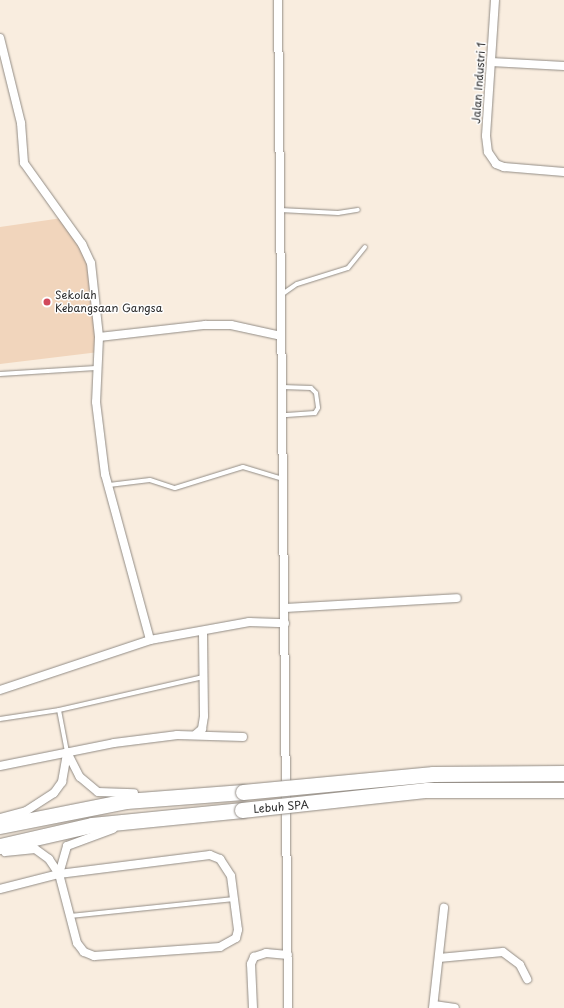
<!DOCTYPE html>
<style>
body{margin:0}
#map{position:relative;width:564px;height:1008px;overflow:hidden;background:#f9eddf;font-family:"Playpen Sans",sans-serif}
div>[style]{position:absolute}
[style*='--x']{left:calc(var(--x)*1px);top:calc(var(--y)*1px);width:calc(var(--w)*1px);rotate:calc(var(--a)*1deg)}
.built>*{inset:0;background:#f1d5bc}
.roads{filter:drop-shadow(0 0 1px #928c85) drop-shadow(0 0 1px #928c85)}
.lane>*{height:4px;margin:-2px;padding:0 2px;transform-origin:2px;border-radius:2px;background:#fff}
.street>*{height:8px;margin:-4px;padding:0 4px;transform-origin:4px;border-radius:4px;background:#fff}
.highway>*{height:15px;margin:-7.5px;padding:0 7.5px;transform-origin:7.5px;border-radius:7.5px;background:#fff}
.bridges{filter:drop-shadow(0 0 1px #928c85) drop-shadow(0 0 1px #928c85)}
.highway-bridge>*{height:15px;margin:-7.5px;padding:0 7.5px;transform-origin:7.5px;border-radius:7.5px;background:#fff}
.dots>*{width:11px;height:11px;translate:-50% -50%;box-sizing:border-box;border:2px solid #fff;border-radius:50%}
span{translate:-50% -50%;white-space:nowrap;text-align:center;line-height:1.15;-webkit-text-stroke:3px #fff;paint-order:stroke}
.street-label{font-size:11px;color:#2b2b2b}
.poi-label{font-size:11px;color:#2b2b2b}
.left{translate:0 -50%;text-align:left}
</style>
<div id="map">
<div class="built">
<div style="clip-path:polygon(62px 218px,89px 253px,99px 352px,0 364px,0 227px)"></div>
</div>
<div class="roads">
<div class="lane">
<div style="--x:280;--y:210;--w:58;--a:3"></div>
<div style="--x:338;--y:213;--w:20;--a:-9"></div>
<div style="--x:281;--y:295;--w:19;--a:-35"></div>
<div style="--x:297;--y:284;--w:53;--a:-17.4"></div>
<div style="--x:348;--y:268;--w:27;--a:-51"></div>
<div style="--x:0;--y:374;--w:96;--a:-3.6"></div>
<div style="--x:282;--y:387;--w:29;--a:2"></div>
<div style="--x:311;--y:388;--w:7;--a:45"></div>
<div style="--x:316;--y:393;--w:15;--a:82"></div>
<div style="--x:318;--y:408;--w:6;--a:121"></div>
<div style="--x:315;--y:413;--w:32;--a:176"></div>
<div style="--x:109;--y:485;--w:41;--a:-7"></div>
<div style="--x:150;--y:480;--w:26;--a:18"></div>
<div style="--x:175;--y:488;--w:71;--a:-17.2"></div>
<div style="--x:243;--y:467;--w:42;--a:16.7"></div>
<div style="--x:59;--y:710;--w:43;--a:79.2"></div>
<div style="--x:0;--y:719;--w:60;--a:-8.7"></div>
<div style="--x:59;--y:710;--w:148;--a:-12.9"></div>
<div style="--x:70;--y:916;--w:165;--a:-5.9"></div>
</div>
<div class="street">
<div style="--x:278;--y:0;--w:1008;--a:89.43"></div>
<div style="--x:495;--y:0;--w:136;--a:93.8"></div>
<div style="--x:486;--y:136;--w:16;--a:83"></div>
<div style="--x:488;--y:152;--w:14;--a:56"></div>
<div style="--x:496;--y:164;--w:9;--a:21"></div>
<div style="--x:504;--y:167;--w:60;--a:4.8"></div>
<div style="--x:0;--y:38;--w:88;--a:76.1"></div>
<div style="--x:21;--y:123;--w:40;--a:85.7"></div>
<div style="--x:24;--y:163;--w:100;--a:54.4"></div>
<div style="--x:82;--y:244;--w:21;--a:65"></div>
<div style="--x:91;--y:263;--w:74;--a:83.8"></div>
<div style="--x:99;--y:337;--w:65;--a:92.6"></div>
<div style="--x:96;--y:402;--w:73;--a:82.9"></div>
<div style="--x:105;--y:474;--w:172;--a:74.8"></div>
<div style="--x:491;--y:62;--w:73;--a:3.1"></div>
<div style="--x:99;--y:337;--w:107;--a:-6.5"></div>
<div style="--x:205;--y:325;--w:26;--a:0"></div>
<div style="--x:231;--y:325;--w:51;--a:12.4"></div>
<div style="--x:285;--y:608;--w:172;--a:-3.3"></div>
<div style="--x:0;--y:690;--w:158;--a:-18.4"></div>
<div style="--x:150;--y:640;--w:101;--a:-10.3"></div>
<div style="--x:249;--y:622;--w:36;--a:2"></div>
<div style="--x:196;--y:734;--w:8;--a:-40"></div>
<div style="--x:202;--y:729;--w:13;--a:-81"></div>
<div style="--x:204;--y:716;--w:83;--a:-90.7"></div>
<div style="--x:67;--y:752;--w:28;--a:63"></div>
<div style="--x:80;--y:777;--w:23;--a:40"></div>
<div style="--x:98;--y:792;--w:36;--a:2"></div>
<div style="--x:0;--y:766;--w:116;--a:-11.4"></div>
<div style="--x:114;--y:743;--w:64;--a:-7.2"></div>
<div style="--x:177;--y:735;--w:66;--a:1.7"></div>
<div style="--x:0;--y:818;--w:27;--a:-15"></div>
<div style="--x:26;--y:811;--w:33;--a:-33"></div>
<div style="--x:54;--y:793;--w:14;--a:-54"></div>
<div style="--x:62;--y:782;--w:28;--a:-80"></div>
<div style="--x:59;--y:874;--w:29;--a:-74"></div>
<div style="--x:67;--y:846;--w:49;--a:-20.3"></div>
<div style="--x:0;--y:889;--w:61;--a:-14.3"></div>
<div style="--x:59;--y:874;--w:152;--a:-7.2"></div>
<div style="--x:210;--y:855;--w:11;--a:22"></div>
<div style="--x:220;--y:859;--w:20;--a:57"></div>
<div style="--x:231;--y:876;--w:54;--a:82.6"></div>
<div style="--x:238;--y:930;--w:8;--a:104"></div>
<div style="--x:236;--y:938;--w:18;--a:151"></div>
<div style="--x:220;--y:947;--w:126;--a:175.9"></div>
<div style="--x:94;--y:956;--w:11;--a:-158"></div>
<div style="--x:84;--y:952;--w:11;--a:-128"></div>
<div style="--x:77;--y:943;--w:71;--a:-104.6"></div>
<div style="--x:59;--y:874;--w:18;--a:-124"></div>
<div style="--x:49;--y:859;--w:17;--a:-144"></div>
<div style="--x:35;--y:849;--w:30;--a:174"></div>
<div style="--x:439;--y:958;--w:64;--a:-5.4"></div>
<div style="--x:503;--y:952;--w:21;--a:37"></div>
<div style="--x:520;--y:965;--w:16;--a:63"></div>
<div style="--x:434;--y:1005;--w:21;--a:8"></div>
<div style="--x:253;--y:1008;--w:44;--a:-92.6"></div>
<div style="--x:251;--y:964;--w:8;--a:-67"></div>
<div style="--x:254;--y:957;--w:13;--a:-18"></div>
<div style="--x:266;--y:953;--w:22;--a:5"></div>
<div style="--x:433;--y:1008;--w:101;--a:-83.7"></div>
</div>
<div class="highway">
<div style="--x:0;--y:826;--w:128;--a:-11.2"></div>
<div style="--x:126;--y:801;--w:117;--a:-4.4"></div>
<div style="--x:0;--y:846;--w:94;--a:-12.9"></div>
<div style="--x:92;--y:825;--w:151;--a:-5.7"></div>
</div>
</div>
<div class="bridges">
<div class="highway-bridge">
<div style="--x:243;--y:792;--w:191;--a:-5.4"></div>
<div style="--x:433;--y:774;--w:131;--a:-0.4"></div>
<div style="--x:242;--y:810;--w:186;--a:-6.2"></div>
<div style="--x:427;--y:790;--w:137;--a:0"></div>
</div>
</div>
<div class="dots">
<div style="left:47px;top:302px;background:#d1495b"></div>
</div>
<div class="street-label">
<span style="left:479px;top:83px;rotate:-86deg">Jalan Industri 1</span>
<span style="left:281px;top:807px;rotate:-5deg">Lebuh SPA</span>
</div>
<div class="poi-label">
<span class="left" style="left:55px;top:302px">Sekolah<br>Kebangsaan Gangsa</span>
</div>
</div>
